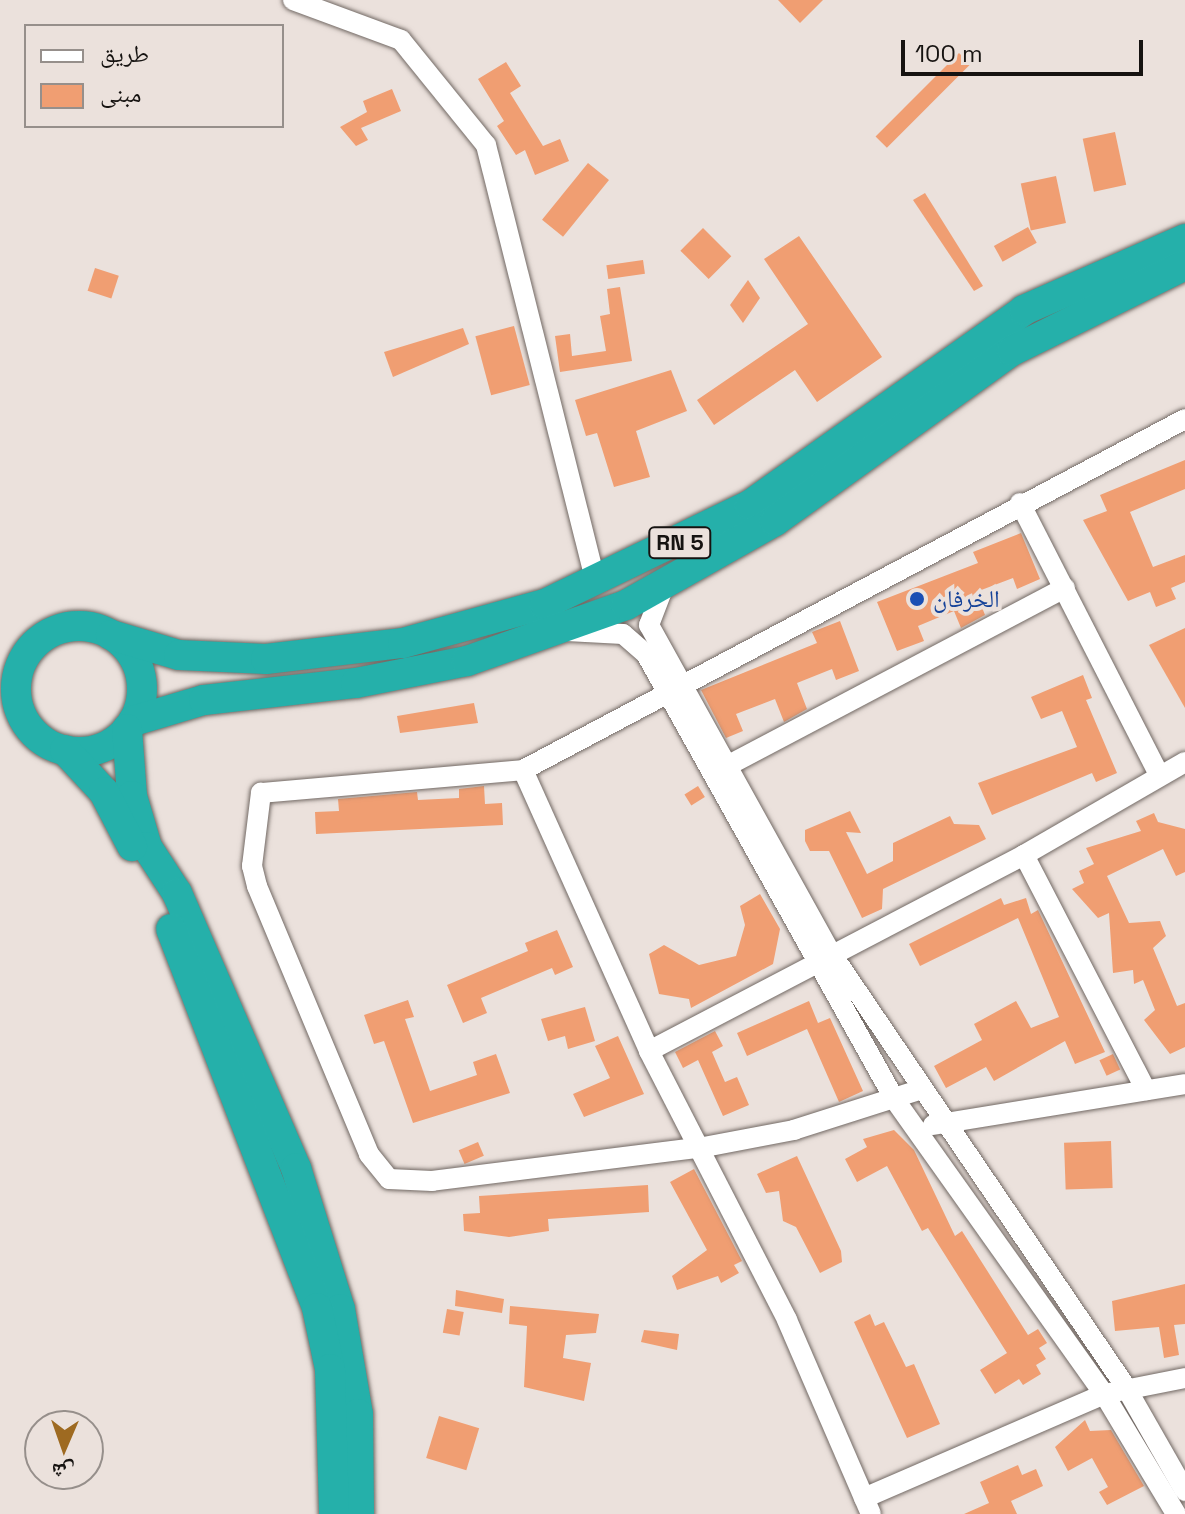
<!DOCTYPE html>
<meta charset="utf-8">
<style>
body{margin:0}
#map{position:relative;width:1185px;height:1514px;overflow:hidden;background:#ebe1dc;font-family:"Space Grotesk","Noto Naskh Arabic",sans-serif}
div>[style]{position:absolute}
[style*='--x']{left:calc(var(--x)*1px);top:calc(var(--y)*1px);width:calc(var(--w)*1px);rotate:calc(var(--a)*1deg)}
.building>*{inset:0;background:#f09e72;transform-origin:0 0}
.roads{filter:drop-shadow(0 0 2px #726964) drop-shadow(0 0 2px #726964)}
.minor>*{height:20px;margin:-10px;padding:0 10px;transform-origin:10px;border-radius:10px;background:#fff}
.highway>*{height:30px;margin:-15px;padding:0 15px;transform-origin:15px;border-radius:15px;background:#25b0aa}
.highway>.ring{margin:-15px;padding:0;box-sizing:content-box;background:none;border:30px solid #25b0aa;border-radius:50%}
.dots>*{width:22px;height:22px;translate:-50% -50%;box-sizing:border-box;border:4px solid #ebe1dc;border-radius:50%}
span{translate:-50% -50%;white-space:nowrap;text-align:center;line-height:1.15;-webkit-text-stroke:8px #ebe1dc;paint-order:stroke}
.shield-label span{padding:2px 6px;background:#ebe1dc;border:2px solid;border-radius:6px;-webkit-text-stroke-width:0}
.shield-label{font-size:22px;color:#161311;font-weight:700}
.transit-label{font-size:24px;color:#164399}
.left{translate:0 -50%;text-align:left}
.legend{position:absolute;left:24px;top:24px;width:260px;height:104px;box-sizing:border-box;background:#ebe1dc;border:2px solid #968f8b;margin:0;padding:10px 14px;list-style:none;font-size:24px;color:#161311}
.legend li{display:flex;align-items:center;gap:16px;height:40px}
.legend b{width:40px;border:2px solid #968f8b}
.north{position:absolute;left:24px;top:1410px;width:80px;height:80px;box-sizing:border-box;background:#ebe1dc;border:2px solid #968f8b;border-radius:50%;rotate:182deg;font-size:22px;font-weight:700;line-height:32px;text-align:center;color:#161311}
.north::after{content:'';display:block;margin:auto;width:28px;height:36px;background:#9e6a21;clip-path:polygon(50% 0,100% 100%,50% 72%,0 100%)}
.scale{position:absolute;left:901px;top:40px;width:242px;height:36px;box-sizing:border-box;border:4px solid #161311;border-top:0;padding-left:10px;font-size:24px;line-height:28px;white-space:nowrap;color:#161311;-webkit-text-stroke:6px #ebe1dc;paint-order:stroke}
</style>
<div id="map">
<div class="building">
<div style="clip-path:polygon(778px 0,823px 0,800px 23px)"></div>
<div style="left:959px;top:53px;width:16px;height:118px;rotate:45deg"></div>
<div style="clip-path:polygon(506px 62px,521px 86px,510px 93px,543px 146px,560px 139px,569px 161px,535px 175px,525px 150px,516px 155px,497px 126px,504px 121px,478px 79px)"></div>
<div style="clip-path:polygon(392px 89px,401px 111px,361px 128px,368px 140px,356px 146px,340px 127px,367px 112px,363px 101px)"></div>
<div style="left:1115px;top:132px;width:54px;height:33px;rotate:78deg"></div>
<div style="left:588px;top:163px;width:27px;height:73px;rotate:39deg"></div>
<div style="left:1056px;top:176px;width:48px;height:36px;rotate:78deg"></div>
<div style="clip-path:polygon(925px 193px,983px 286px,974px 291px,913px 200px)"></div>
<div style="left:1028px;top:227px;width:18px;height:39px;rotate:61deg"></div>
<div style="left:703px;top:228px;width:40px;height:32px;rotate:45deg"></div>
<div style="clip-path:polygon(799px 236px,882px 357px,817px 402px,795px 370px,714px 425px,697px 400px,808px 324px,764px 259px)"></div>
<div style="left:643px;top:260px;width:14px;height:37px;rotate:82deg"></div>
<div style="left:95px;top:268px;width:25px;height:24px;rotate:18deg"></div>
<div style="clip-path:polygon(748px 280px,760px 298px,743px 323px,730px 305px)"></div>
<div style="clip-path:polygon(620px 287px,632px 361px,560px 372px,555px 336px,570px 334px,572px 356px,606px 351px,600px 316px,610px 314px,607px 289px)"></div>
<div style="left:514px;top:326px;width:61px;height:40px;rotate:75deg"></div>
<div style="clip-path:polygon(463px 328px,469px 344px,393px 377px,384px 352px)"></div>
<div style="clip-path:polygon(671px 370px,687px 411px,636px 431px,650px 477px,614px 487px,597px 433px,586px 436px,575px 400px)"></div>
<div style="clip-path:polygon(1185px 460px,1185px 489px,1130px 512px,1153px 567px,1185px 555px,1185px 582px,1171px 588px,1176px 599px,1156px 607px,1150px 592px,1128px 601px,1083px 520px,1107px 511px,1100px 495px)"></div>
<div style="clip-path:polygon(1021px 533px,1040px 579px,1017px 589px,1013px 578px,976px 592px,985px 615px,961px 628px,954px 611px,918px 626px,924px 641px,897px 651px,877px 602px,978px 563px,973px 552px)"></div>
<div style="clip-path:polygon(840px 621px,859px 671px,836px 680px,832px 669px,797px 683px,807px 709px,784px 722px,775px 699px,736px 714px,743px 731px,726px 738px,701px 690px,817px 643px,812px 632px)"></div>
<div style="clip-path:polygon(1185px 628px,1185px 708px,1149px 645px)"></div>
<div style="clip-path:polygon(1083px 675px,1092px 698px,1086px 700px,1117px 773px,1096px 782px,1092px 773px,992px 815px,978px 783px,1077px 747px,1062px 711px,1041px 719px,1031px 697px)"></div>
<div style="clip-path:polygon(474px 703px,478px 723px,400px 733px,397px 716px)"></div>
<div style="clip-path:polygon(484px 786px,485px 804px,502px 803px,503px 825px,316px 834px,315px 812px,339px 811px,338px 799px,417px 792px,418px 800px,459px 798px,459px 789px)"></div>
<div style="left:698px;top:786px;width:13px;height:16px;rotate:58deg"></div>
<div style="clip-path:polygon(850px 811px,861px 833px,846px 832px,867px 874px,893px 861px,893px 843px,950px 816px,954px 824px,979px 825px,986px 839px,883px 889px,882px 909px,862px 918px,829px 851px,810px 851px,805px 841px,805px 830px)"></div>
<div style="clip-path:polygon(1154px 813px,1158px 822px,1185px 829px,1185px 872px,1176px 876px,1163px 849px,1107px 876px,1129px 923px,1160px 921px,1166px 936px,1153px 948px,1177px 1006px,1185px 1003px,1185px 1047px,1170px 1054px,1144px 1020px,1155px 1010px,1143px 980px,1134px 984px,1133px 970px,1113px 973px,1109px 913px,1098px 918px,1072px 889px,1084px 883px,1079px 871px,1094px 864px,1086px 848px,1141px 831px,1136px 821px)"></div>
<div style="clip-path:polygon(760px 894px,780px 929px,773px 964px,691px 1008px,689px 999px,659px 994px,649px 954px,664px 945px,699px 965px,736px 956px,745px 925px,740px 906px)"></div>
<div style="clip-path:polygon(1001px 898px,1004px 905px,1026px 898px,1031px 914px,1038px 910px,1105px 1052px,1075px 1064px,1065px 1041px,994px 1081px,986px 1067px,946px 1088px,934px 1066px,982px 1040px,974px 1024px,1016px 1001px,1031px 1028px,1059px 1017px,1018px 918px,920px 966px,909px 944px)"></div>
<div style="clip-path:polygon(557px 930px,573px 967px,555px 975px,552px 968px,481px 998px,487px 1013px,463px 1023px,447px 985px,528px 951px,525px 943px)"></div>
<div style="clip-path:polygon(408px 1000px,414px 1017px,405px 1019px,430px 1091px,477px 1075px,473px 1062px,496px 1054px,510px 1093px,413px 1123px,384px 1041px,374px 1044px,364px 1015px)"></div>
<div style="clip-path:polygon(809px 1001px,818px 1023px,830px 1018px,863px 1091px,839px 1102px,807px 1029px,747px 1056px,737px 1033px)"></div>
<div style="clip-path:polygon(585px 1007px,595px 1041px,568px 1049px,565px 1036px,548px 1041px,541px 1019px)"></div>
<div style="clip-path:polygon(715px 1031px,723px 1046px,712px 1052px,725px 1082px,737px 1077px,749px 1105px,723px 1116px,698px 1060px,683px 1068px,675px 1052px)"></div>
<div style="clip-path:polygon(618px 1036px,644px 1094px,584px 1117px,573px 1094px,610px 1078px,595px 1046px)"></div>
<div style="left:1113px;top:1054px;width:17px;height:15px;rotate:65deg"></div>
<div style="clip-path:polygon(894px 1130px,914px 1150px,955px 1236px,962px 1231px,1028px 1335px,1038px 1329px,1047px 1343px,1039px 1348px,1046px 1359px,1036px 1365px,1041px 1374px,1023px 1385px,1019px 1379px,995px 1394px,980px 1370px,1007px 1353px,928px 1228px,922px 1231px,887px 1166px,857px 1182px,845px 1159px,867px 1147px,863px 1139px)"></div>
<div style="left:1111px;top:1141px;width:47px;height:47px;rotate:88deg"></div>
<div style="left:478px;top:1142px;width:15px;height:21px;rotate:67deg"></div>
<div style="clip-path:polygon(797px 1156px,841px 1251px,842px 1262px,820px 1273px,796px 1227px,783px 1221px,779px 1191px,766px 1193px,757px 1174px)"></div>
<div style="clip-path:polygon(694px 1169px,742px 1261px,734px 1265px,739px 1273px,721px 1283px,718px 1276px,677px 1290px,672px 1276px,707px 1250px,670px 1182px)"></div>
<div style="clip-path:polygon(648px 1185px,649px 1212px,548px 1219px,549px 1231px,509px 1237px,464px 1231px,463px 1214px,480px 1213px,479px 1196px)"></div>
<div style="clip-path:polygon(1185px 1284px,1185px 1324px,1174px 1325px,1179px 1355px,1164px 1358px,1159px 1327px,1115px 1331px,1112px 1301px)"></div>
<div style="clip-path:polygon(456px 1290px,504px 1299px,502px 1313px,455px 1306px)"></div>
<div style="clip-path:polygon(510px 1306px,599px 1314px,596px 1333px,566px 1335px,563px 1358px,591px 1363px,584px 1401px,524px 1387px,527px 1326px,509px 1324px)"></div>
<div style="left:447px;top:1309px;width:17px;height:24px;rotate:10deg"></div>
<div style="clip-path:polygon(870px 1314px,875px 1326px,884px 1322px,906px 1367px,914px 1364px,940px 1424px,907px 1438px,854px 1322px)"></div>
<div style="clip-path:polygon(644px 1330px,679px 1334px,677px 1350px,641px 1342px)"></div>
<div style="left:439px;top:1416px;width:42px;height:44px;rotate:17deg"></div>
<div style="clip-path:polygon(1085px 1420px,1090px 1431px,1111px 1430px,1144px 1486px,1107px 1505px,1099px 1492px,1108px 1487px,1092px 1458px,1068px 1471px,1055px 1447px)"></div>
<div style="clip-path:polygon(1018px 1465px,1022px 1475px,1036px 1469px,1043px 1486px,1011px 1501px,1017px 1514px,964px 1514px,989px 1503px,980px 1482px)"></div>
</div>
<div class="roads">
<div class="minor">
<div style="--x:293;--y:0;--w:115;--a:20.3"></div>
<div style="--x:401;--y:40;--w:135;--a:51"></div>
<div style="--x:486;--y:145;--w:452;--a:75.9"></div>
<div style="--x:1020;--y:503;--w:305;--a:62.9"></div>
<div style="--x:664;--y:586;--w:42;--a:111"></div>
<div style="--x:649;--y:625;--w:375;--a:61"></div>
<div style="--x:831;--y:953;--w:523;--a:55.82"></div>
<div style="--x:1125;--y:1386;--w:121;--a:60.3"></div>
<div style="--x:567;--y:631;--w:56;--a:3.1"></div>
<div style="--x:623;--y:634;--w:30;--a:41"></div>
<div style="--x:646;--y:654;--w:511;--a:60.83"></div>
<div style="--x:895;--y:1100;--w:361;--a:54.6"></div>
<div style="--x:1104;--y:1394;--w:140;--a:59"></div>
<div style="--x:727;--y:766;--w:382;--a:-27.8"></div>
<div style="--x:523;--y:770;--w:308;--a:65.8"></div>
<div style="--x:649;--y:1051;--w:302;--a:62.8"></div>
<div style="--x:787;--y:1320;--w:211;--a:66.6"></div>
<div style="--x:1024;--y:855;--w:265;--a:62.6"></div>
<div style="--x:649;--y:1051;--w:423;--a:-27.6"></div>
<div style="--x:1024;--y:855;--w:186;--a:-30"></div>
<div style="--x:919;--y:1090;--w:131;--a:162.3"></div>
<div style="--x:794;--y:1130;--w:92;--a:169.3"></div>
<div style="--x:704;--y:1147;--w:274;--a:172.9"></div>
<div style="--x:432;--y:1181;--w:43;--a:-177.3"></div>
<div style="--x:389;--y:1179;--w:32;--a:-129"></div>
<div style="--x:369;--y:1154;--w:290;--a:-112.7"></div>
<div style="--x:257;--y:886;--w:21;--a:-104"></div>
<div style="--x:252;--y:866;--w:74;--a:-83"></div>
<div style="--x:261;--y:793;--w:263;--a:-5"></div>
<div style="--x:523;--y:770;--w:749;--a:-27.93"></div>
<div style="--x:933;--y:1125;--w:255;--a:-9.2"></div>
<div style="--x:864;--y:1498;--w:262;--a:-23.4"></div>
<div style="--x:1104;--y:1394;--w:83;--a:-11.2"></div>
</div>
<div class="highway">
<div class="ring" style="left:16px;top:626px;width:96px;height:96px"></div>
<div style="--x:111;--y:635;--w:71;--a:16.4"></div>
<div style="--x:179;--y:655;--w:87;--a:2.6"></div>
<div style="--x:266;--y:659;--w:138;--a:-6.7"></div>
<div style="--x:403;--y:643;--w:147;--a:-15.4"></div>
<div style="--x:545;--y:604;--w:228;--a:-25.8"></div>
<div style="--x:750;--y:505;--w:336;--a:-35.4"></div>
<div style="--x:1024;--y:310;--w:176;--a:-23.8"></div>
<div style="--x:133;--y:721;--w:74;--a:-16.5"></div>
<div style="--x:204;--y:700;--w:153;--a:-6.4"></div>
<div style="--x:356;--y:683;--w:113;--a:-11.2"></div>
<div style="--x:467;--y:661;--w:169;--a:-19.4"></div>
<div style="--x:626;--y:605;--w:171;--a:-29.4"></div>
<div style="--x:775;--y:521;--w:292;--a:-35.7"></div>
<div style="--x:1012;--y:351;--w:193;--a:-26.4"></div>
<div style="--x:127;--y:729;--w:67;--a:85.7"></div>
<div style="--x:132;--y:796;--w:53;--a:73.6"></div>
<div style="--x:147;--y:847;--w:55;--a:56.9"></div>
<div style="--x:177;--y:893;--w:300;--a:66.6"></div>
<div style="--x:296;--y:1168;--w:148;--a:72.7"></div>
<div style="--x:340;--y:1309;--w:107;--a:80.3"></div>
<div style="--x:358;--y:1414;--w:100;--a:89.4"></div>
<div style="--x:65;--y:750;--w:57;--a:47.1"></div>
<div style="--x:104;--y:792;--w:61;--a:62.6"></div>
<div style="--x:171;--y:929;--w:406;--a:68.9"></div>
<div style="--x:317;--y:1308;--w:62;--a:78"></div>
<div style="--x:330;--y:1369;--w:145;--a:88.4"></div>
</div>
</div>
<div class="dots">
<div style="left:917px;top:599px;background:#1a4fb4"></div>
</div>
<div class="shield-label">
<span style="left:680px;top:543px">RN 5</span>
</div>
<div class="transit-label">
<span class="left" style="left:933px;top:599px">الخرفان</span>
</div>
<ul class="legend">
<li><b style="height:10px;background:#fff"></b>طريق</li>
<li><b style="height:22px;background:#f09e72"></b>مبنى</li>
</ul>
<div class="north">ش</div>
<div class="scale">100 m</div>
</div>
